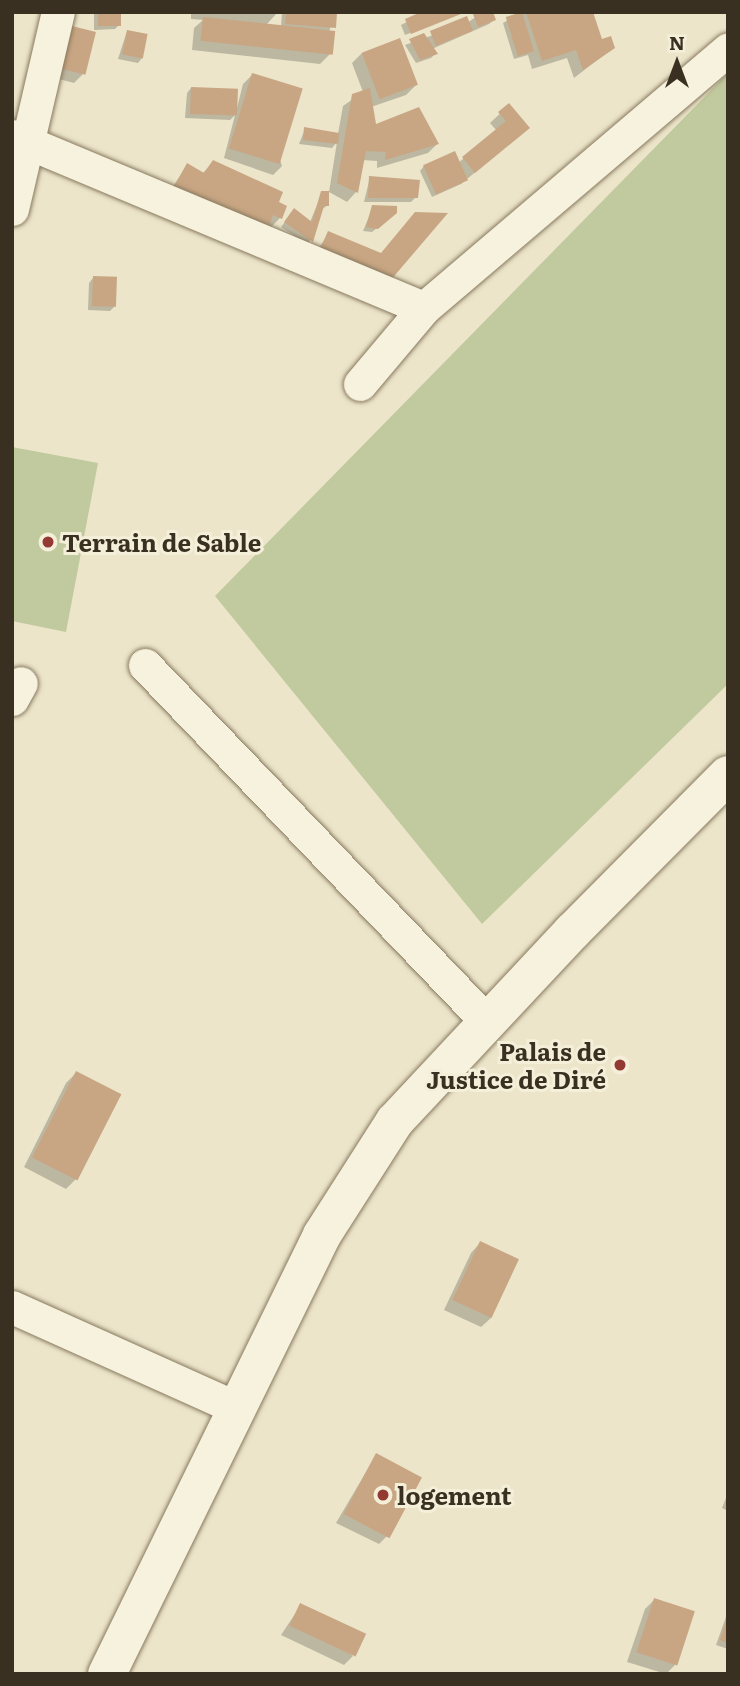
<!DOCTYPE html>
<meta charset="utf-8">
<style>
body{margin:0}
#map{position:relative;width:740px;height:1686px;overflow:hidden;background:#ece5ca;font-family:Literata,serif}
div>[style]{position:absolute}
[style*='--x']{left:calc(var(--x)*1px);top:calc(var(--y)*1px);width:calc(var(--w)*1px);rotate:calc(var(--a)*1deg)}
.green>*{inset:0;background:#c1ca9e}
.shadow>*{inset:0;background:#0003}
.building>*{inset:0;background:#c8a683;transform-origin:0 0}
.roads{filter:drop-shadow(0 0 2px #88795f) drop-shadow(0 0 2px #88795f)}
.street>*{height:33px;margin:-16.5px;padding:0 16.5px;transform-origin:16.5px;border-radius:16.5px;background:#f7f2dd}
.secondary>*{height:38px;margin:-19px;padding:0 19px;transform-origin:19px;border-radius:19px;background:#f7f2dd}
.dots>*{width:19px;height:19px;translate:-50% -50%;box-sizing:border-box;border:4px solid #f4efd9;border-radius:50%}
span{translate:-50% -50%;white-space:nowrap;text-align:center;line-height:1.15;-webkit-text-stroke:6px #f4efd9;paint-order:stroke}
.poi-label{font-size:24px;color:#3a3022;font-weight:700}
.left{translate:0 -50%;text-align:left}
.right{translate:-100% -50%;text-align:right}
.frame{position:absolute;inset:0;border:14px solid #3a3022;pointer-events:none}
.north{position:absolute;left:642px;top:28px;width:70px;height:70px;-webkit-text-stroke:5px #f4efd9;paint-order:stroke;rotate:0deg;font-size:19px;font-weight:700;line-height:28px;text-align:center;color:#3a3022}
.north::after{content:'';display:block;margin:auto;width:24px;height:32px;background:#3a3022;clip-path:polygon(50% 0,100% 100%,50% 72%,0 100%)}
</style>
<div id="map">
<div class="green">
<div style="clip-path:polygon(728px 73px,728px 684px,482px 924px,215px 596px)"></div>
<div style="clip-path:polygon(12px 447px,98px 463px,66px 632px,12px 621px)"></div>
</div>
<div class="shadow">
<div style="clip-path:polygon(94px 12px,119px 12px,119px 25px,115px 29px,94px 30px)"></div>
<div style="clip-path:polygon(191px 12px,278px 12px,266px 25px,281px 27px,282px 12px,335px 12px,329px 32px,330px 54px,320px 64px,192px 50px,194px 28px,203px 20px,191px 19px)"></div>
<div style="clip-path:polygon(426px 12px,461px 13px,405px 35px,401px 25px)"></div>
<div style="clip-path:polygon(483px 12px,491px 12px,494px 20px,489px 24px,432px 49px,435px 54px,431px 58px,416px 63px,405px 45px,467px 23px)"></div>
<div style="clip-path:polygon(521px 12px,596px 12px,592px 16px,601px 41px,613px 48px,574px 78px,567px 58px,532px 69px,528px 55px,514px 59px,503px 23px)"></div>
<div style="clip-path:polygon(127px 31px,142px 58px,138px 63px,118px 59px)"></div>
<div style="clip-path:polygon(55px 35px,83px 74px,74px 83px,44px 75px)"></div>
<div style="clip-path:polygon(362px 53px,416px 85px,406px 95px,371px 107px,374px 126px,437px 144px,428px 153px,377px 168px,377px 161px,362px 160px,356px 192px,347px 202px,329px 192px,337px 142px,332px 148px,299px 144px,305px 129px,338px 134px,343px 106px,363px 92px,352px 63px)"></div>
<div style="clip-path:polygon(252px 75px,282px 166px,273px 175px,224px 158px,235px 115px,230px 120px,185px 118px,187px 93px,191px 88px,237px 108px,243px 84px)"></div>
<div style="clip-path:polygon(508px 106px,518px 137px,461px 184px,432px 197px,420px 171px,424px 166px,458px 163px,497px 131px,490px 123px)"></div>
<div style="clip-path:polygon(213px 162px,277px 203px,280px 218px,271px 227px,166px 197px,187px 165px,202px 174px)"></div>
<div style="clip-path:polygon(370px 177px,416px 197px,411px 202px,364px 202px)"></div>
<div style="clip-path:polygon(322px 193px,328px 205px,321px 210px,308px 245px,281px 227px,290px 215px,310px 222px)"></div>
<div style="clip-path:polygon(373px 207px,390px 218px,372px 232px,363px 231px)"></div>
<div style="clip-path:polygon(329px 233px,389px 280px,312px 258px)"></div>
<div style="clip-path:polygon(93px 278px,115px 306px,110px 311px,88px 310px,89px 283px)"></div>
<div style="clip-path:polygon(76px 1073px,76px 1179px,66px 1189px,24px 1167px,66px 1083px)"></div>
<div style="clip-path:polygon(480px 1243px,491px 1318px,481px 1327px,444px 1310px,471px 1253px)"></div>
<div style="clip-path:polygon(376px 1455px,388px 1535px,379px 1544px,336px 1523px)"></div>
<div style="clip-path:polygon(728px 1493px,728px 1511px,722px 1508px)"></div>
<div style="clip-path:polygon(654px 1600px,675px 1665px,666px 1674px,627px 1662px,645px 1609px)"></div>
<div style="clip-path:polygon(301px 1605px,353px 1656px,344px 1665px,281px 1635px)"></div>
<div style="clip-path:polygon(728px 1611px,728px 1649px,716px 1645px)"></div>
</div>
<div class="building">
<div style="left:98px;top:12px;width:23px;height:14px"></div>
<div style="clip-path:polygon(286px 12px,337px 12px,336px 28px,285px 24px)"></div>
<div style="clip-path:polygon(421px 12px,466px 12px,411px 34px,405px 19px)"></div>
<div style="clip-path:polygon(493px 12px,496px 20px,478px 27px,473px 14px)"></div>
<div style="left:522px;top:12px;width:41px;height:17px;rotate:73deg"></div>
<div style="clip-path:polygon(526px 12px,593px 12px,602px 39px,611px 36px,615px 48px,583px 70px,576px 50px,542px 61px)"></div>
<div style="left:467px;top:16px;width:16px;height:40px;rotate:68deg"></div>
<div style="left:203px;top:17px;width:133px;height:24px;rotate:6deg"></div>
<div style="left:64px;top:24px;width:33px;height:44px;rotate:14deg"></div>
<div style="left:127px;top:30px;width:21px;height:25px;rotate:11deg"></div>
<div style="clip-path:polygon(424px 33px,438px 54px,420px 60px,409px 39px)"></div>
<div style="left:400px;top:38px;width:50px;height:41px;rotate:69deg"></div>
<div style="left:252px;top:73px;width:53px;height:79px;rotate:17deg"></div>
<div style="left:191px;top:87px;width:47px;height:27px;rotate:2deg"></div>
<div style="clip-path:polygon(370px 88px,376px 124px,419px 107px,439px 144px,385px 160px,386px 152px,366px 151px,358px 193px,337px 183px,352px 94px)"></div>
<div style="clip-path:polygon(509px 103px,530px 128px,475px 173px,462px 157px,506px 121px,498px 112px)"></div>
<div style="clip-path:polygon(304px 127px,339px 133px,338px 144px,303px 140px)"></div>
<div style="left:455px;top:151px;width:32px;height:35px;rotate:66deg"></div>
<div style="clip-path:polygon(213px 160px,283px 192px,279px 202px,287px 206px,282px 219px,273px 215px,268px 227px,174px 187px,187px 163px,204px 173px)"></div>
<div style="clip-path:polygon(369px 176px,420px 180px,418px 198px,368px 198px)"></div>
<div style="clip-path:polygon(321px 191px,329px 191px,329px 206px,324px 206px,313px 242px,284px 222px,294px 208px,312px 222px)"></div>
<div style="clip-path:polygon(372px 205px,397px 206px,397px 213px,378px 229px,366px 227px)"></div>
<div style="clip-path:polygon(415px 212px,448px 213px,390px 281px,320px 249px,328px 231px,381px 253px)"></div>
<div style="left:93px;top:276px;width:24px;height:30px;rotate:2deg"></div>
<div style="left:76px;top:1071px;width:51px;height:97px;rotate:27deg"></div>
<div style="left:480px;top:1241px;width:43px;height:65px;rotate:25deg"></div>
<div style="left:376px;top:1453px;width:52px;height:69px;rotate:28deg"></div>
<div style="left:654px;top:1598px;width:43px;height:57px;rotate:18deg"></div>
<div style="left:300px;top:1603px;width:73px;height:25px;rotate:25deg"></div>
<div style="clip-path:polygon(727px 1618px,728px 1618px,728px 1643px,720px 1640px)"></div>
</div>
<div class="roads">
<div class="street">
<div style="--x:12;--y:136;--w:446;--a:22.7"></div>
<div style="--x:12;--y:209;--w:202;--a:-76.9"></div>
<div style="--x:360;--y:384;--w:99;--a:-49.9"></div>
<div style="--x:424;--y:308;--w:399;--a:-40.4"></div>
<div style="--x:145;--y:665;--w:494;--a:46.2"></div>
<div style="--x:12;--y:699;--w:18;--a:-61"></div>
<div style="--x:12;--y:1307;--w:247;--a:24.2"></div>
</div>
<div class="secondary">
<div style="--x:107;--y:1674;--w:489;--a:-63.9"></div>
<div style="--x:322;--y:1235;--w:135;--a:-57.4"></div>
<div style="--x:395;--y:1121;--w:259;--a:-46.9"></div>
<div style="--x:572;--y:932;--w:221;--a:-45.2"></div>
</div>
</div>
<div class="dots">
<div style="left:48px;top:542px;background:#933b33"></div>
<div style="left:620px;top:1065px;background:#933b33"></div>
<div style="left:383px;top:1495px;background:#933b33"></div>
</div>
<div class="poi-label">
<span class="left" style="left:62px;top:542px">Terrain de Sable</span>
<span class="right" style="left:606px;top:1065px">Palais de<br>Justice de Diré</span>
<span class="left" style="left:397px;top:1495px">logement</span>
</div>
<div class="frame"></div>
<div class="north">N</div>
</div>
